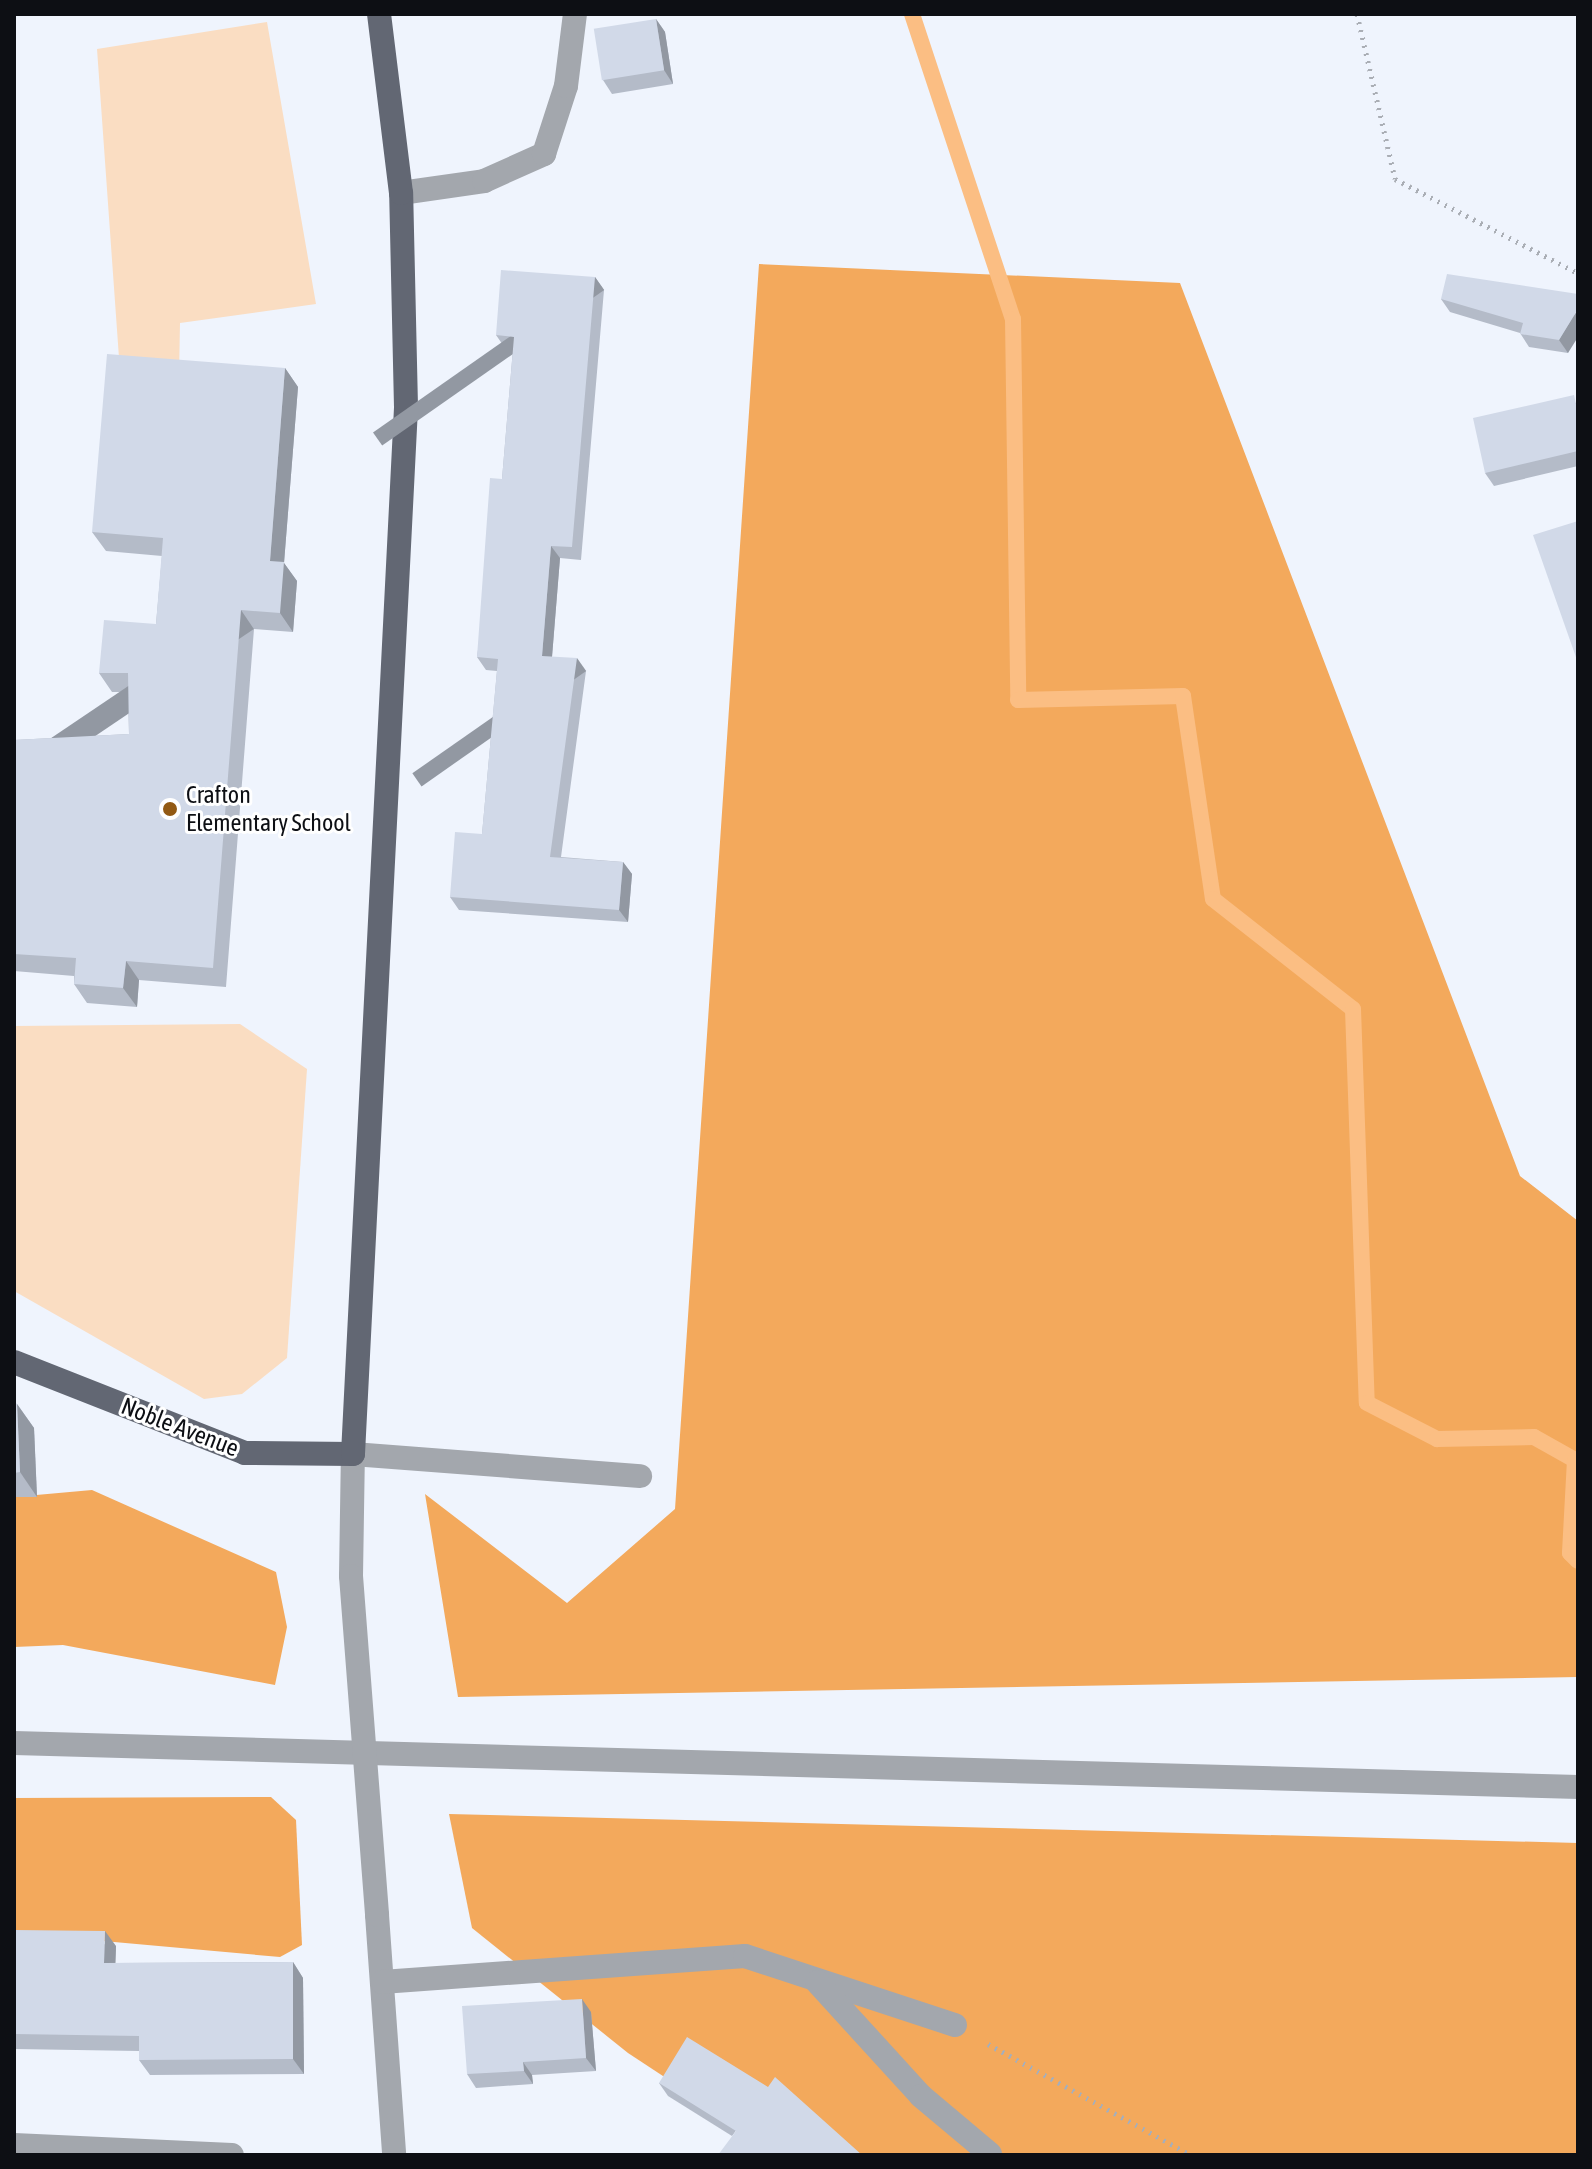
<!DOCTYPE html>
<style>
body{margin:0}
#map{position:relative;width:1592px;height:2169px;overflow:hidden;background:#eff4fd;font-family:"Asap Condensed",sans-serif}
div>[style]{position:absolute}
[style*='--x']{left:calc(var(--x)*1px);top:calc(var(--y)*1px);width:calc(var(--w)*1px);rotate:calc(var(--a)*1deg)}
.green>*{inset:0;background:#faddc2}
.forest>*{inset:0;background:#f3a95c}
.stream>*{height:16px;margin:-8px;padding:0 8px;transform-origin:8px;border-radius:8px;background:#fbbe83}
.path>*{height:5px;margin-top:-2.5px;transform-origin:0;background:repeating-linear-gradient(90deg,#aaaeb5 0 2px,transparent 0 8px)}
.minor>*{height:24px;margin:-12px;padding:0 12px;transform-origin:12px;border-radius:12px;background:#a3a7ad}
.major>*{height:24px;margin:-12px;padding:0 12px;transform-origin:12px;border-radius:12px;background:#626773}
.minor-bridge>*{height:24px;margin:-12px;padding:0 12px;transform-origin:12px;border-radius:12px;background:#a3a7ad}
.wall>*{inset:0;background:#b4bbc8}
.shaded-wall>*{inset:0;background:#9298a2;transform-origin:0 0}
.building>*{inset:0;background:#d1d9e8;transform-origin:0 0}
.dots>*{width:22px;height:22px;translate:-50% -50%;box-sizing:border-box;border:4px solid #fff;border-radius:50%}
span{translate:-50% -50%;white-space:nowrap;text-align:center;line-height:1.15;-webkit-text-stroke:6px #fff;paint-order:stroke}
.poi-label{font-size:24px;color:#0d0f14}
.left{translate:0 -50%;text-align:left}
.street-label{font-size:24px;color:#0d0f14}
.frame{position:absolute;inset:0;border:16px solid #0d0f14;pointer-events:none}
</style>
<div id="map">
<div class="green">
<div style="clip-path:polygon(267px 22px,316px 304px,180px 323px,179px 377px,120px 372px,97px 49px)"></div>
<div style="clip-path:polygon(240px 1024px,307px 1069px,287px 1358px,242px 1394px,204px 1399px,14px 1291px,14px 1026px)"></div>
</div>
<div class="forest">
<div style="clip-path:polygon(759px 264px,1180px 283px,1520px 1176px,1578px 1221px,1578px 1677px,458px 1697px,425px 1494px,567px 1603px,675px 1509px)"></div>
<div style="clip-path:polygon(92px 1490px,276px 1572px,287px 1627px,275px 1685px,63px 1645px,14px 1647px,14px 1497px)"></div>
<div style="clip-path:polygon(271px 1797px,296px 1820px,302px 1945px,280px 1957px,14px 1933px,14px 1798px)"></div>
<div style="clip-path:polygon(449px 1814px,1578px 1843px,1578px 2155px,783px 2155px,628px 2053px,472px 1928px)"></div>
</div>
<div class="stream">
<div style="--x:912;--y:14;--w:321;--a:71.7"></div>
<div style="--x:1013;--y:319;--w:381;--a:89.2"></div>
<div style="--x:1018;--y:700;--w:165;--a:-1.4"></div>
<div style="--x:1183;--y:696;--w:205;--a:81.6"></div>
<div style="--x:1213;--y:899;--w:178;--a:38.2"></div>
<div style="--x:1353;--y:1009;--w:394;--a:88"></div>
<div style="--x:1367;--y:1403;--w:79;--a:27.2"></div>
<div style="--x:1437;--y:1439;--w:97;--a:-1.2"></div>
<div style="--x:1534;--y:1437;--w:47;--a:29.3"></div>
<div style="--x:1575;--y:1460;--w:93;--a:93.1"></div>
<div style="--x:1570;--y:1553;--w:11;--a:45"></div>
</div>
<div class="path">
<div style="--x:1357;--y:14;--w:169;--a:77"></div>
<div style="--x:1395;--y:179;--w:206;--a:27.2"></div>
<div style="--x:988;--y:2044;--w:231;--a:28.7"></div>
</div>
<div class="minor">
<div style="--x:401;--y:193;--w:84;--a:-8.2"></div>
<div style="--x:484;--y:181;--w:66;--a:-24.2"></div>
<div style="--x:544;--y:154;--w:71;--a:-72.1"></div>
<div style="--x:566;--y:86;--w:73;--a:-82.9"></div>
<div style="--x:351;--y:1576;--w:122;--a:-89.1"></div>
<div style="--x:353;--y:1454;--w:288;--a:4.4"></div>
<div style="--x:14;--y:1743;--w:1565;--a:1.61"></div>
<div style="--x:377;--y:1915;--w:241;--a:85.9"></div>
<div style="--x:382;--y:1982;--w:364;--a:-4.1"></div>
<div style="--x:745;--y:1956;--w:221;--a:18.2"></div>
<div style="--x:817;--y:1982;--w:154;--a:47.6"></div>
<div style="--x:921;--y:2096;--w:90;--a:40"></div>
<div style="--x:14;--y:2145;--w:218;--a:2.6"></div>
</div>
<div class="major">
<div style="--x:14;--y:1362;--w:248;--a:21.5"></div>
<div style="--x:245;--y:1453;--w:108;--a:0.5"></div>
<div style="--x:353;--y:1454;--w:1048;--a:-87.1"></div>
<div style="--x:406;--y:407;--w:214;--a:-91.3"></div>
<div style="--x:401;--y:193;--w:180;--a:-97"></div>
</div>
<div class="minor-bridge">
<div style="--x:351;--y:1576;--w:340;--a:85.6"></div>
</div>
<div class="wall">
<div style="clip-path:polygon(656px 19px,665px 32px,673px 84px,612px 94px,603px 80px)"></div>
<div style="clip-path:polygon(595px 277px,604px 290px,581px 560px,560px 558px,552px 657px,586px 671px,561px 857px,623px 862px,632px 874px,628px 922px,459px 910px,450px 897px,482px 834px,497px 671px,486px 670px,477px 657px,502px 479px,513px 349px,505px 348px,496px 335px)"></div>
<div style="clip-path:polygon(1578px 294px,1568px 353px,1529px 347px,1520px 333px,1450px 312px,1441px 299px)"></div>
<div style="clip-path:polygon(285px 368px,298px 387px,284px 563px,297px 581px,293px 632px,254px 629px,226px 987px,139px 980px,137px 1007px,87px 1003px,74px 984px,74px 976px,14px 971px,14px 740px,129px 734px,128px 692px,112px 692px,99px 673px,156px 624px,162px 556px,106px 551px,92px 532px)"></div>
<div style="clip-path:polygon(1578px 401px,1578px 466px,1494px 486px,1485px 473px)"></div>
<div style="clip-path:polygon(14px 1403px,17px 1404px,34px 1428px,37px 1497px,14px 1497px)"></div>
<div style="clip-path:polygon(14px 1930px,116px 1946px,115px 1963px,293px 1962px,303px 1978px,304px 2074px,150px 2075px,139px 2060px,139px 2051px,14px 2049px)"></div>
<div style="clip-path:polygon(591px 2012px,596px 2071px,532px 2075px,533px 2084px,476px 2088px,467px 2074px)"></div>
<div style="clip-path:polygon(659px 2083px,768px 2087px,732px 2136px,668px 2096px)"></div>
</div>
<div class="shaded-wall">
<div style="clip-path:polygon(656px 19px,665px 32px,673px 84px,664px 70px)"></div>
<div style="left:595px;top:277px;width:16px;height:271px;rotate:55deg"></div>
<div style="clip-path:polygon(1578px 309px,1578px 337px,1568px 353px,1559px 340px)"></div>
<div style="clip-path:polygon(285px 368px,298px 387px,284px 563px,297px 581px,293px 632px,280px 613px,270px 561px)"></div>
<div style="clip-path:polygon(551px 546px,560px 558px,551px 669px,542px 656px)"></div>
<div style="left:241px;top:610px;width:23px;height:359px;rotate:56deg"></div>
<div style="left:577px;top:658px;width:16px;height:201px;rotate:55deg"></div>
<div style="clip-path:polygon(623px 862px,632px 874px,628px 922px,619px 910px)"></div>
<div style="clip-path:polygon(126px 961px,139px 980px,137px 1007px,123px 988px)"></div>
<div style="clip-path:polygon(17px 1404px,34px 1428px,37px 1497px,20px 1472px)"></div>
<div style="clip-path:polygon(105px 1931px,116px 1946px,115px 1978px,104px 1963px)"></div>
<div style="clip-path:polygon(293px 1962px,303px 1978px,304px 2074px,293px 2059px)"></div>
<div style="clip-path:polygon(582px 1999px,591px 2012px,596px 2071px,586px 2058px)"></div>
<div style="clip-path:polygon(523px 2062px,532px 2075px,533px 2084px,524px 2071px)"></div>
</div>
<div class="building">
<div style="left:656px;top:19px;width:52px;height:63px;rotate:81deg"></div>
<div style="clip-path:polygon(501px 270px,595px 277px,572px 547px,551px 546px,542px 656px,577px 658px,550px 857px,623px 862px,619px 910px,450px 897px,455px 832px,482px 834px,498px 659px,477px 657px,490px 478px,502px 479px,514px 337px,496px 335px)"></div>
<div style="clip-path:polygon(1447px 274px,1578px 294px,1578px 309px,1559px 340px,1520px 334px,1523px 323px,1441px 299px)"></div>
<div style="clip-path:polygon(107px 354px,285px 368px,270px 561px,284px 562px,280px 613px,241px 610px,213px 968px,126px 961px,123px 988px,74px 984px,76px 958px,14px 954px,14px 740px,129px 734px,128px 673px,99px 673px,104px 620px,156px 624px,163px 538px,92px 532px)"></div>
<div style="clip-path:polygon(1574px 395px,1578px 413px,1578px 451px,1485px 473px,1473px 418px)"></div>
<div style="clip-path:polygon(1578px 521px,1578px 663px,1533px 535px)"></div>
<div style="clip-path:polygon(14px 1403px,17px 1404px,20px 1472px,14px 1473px)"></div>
<div style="clip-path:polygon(14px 1930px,105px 1931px,104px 1963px,293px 1962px,293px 2059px,139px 2060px,139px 2036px,14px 2034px)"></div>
<div style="clip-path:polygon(582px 1999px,586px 2058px,523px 2062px,524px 2071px,467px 2074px,462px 2006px)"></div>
<div style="clip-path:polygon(687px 2037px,768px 2087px,775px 2077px,862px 2155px,718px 2155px,736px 2131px,659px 2083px)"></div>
</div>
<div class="dots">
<div style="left:170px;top:809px;background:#925913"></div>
</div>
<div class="poi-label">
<span class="left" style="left:186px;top:809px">Crafton<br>Elementary School</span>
</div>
<div class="street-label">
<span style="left:180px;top:1427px;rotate:21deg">Noble Avenue</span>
</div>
<div class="frame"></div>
</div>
